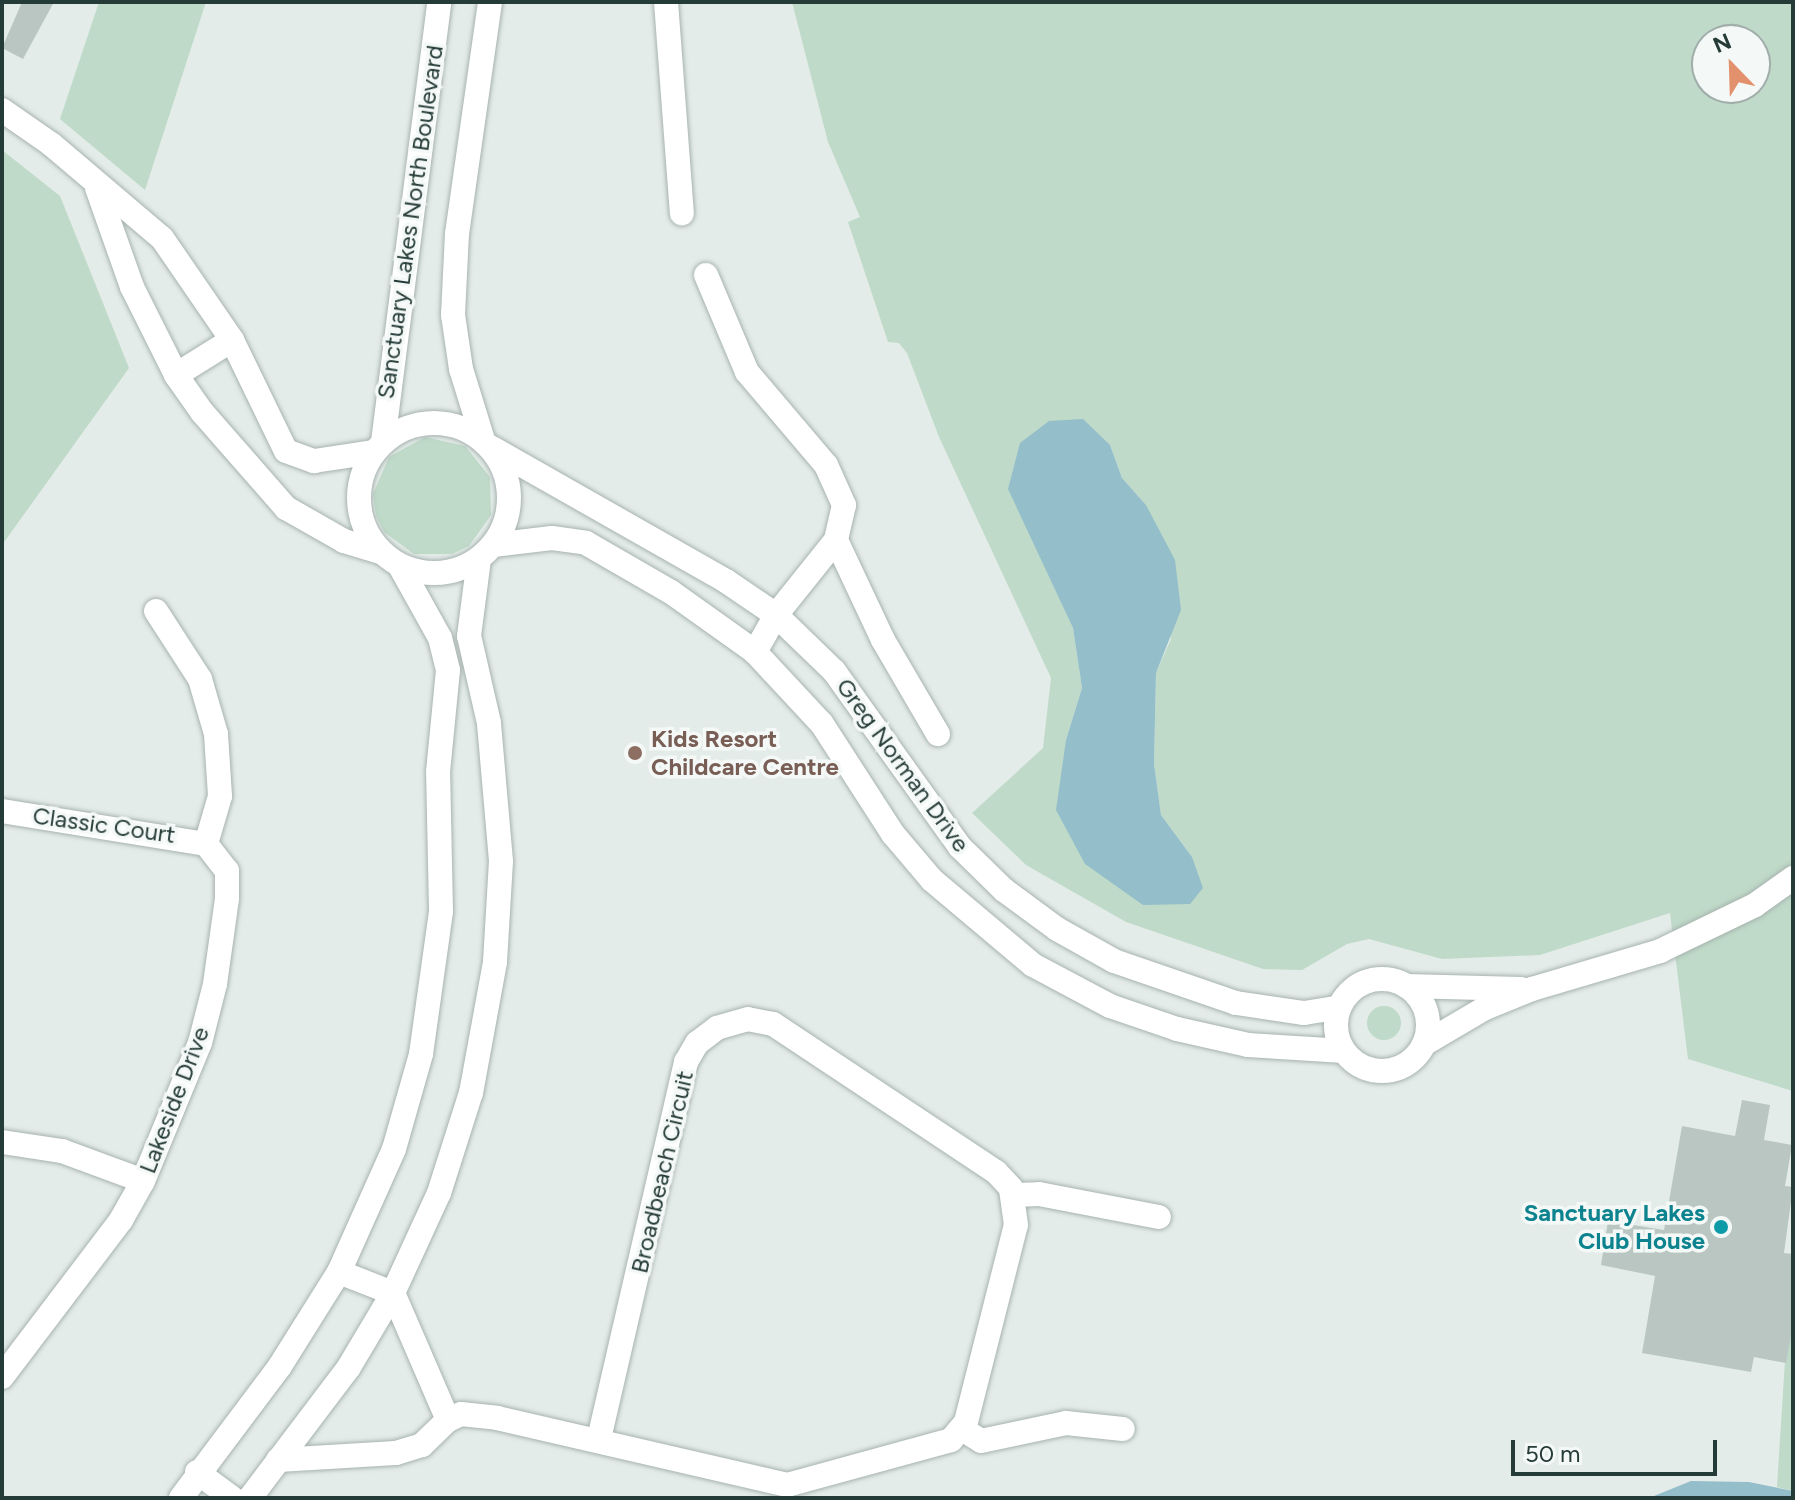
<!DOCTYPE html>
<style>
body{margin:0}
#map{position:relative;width:1795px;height:1500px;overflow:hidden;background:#e4ece9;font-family:Figtree,sans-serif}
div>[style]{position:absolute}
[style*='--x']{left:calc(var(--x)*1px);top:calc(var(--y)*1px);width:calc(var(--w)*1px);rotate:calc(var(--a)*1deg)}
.green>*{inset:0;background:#bfdac8}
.round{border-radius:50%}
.water>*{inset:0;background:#93beca}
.building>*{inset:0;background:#bac6c2}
.roads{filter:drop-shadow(0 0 2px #a7b3b0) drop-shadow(0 0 2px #a7b3b0)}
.minor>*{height:24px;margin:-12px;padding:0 12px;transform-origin:12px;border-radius:12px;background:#fff}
.minor>.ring{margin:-12px;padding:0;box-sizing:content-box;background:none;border:24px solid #fff;border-radius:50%}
.tertiary>*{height:24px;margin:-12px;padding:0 12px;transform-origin:12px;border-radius:12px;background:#fff}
.tertiary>.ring{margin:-12px;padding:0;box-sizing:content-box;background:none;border:24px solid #fff;border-radius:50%}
.dots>*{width:22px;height:22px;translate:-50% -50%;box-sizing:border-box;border:4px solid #f4f9f7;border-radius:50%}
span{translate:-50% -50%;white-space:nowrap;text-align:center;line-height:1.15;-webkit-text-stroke:7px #f4f9f7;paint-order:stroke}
.street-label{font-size:24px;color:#253b37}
.education-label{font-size:24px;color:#785e54;font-weight:700}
.left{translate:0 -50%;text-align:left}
.culture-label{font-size:24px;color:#0d838f;font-weight:700}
.right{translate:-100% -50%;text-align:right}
.frame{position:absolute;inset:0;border:4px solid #253b37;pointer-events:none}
.north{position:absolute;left:1691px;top:24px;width:80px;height:80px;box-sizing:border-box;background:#f4f9f7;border:2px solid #a1adaa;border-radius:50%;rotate:337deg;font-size:22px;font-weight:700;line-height:32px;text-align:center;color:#253b37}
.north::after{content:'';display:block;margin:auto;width:28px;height:36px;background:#e2916c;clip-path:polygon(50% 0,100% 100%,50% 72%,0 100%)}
.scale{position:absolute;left:1511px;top:1440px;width:206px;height:36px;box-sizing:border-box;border:4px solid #253b37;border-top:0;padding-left:10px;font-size:24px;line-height:28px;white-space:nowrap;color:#253b37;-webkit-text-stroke:6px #f4f9f7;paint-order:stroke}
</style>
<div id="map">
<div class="green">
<div style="clip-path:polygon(99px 2px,206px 2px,145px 190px,60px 119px)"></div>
<div style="clip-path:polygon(evenodd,792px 2px,1793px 2px,1793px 1091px,1688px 1059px,1670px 913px,1540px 955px,1442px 959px,1369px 939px,1347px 944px,1302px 970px,1263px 969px,1126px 922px,1026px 865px,972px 813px,1043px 748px,1051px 678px,939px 437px,907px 353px,899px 343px,888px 342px,848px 222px,860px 217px,828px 142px,792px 2px,1707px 40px,1755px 40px,1755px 88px,1707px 88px,1707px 40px,792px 2px,1110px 445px,1122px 478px,1146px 505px,1171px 639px,1156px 673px,1154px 764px,1161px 815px,1192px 857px,1066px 740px,1082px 688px,1073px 628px,1046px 569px,1110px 445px)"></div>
<div style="clip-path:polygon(2px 150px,60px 196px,129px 368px,2px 545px)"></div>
<div style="clip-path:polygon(425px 437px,465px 446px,490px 477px,491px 515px,469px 546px,452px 554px,414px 554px,384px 532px,376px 515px,373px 494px,389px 457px)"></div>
<div class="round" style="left:1367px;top:1006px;width:34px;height:34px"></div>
<div style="clip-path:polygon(1793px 1233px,1793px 1491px,1777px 1487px)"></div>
</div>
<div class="water">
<div style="clip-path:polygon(1083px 419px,1110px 445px,1122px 478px,1146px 505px,1175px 560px,1181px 610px,1156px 673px,1154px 764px,1161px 815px,1192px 857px,1203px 888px,1190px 904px,1143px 905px,1085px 864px,1056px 810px,1066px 740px,1082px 688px,1073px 628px,1008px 489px,1020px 443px,1049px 421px)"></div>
<div style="clip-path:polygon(1691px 1481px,1749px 1482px,1793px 1491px,1793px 1498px,1649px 1498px)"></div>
</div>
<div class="building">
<div style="clip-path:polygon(22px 2px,54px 2px,23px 59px,2px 48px)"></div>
<div style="clip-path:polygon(1742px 1100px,1770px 1105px,1764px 1140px,1792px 1145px,1785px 1186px,1793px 1187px,1784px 1253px,1793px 1254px,1793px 1325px,1786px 1363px,1754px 1357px,1751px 1372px,1642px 1353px,1655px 1276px,1601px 1265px,1608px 1221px,1664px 1230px,1682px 1126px,1735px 1136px)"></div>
</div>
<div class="roads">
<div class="minor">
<div style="--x:666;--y:2;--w:212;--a:85.7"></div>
<div style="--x:2;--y:110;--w:60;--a:34.8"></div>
<div style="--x:51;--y:144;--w:145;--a:40.3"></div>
<div style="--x:162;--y:238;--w:124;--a:55.5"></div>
<div style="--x:232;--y:340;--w:123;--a:64.1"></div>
<div style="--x:286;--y:451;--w:30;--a:20"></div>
<div style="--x:314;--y:461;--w:61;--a:-8.5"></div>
<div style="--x:97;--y:188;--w:105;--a:70.5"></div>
<div style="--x:132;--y:287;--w:98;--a:63.4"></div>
<div style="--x:176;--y:375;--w:45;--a:54.9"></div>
<div style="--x:202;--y:412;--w:128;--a:48.8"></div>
<div style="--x:286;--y:508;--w:67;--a:29.6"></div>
<div style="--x:344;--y:541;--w:38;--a:17"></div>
<div style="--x:706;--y:275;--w:105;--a:67.1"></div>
<div style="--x:747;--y:372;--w:122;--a:49.7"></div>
<div style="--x:826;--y:465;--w:44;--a:65.8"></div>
<div style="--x:844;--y:505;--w:36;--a:103"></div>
<div style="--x:836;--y:540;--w:96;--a:128.7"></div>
<div style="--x:776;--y:615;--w:43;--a:119.6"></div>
<div style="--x:176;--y:375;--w:66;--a:-32"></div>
<div style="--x:492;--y:448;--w:269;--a:29.6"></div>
<div style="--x:726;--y:581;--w:60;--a:34.2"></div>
<div style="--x:776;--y:615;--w:81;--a:44"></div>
<div style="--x:834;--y:671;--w:216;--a:54.4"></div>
<div style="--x:960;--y:847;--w:62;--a:44.3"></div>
<div style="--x:1004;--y:890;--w:66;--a:36.3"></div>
<div style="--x:1057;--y:929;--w:65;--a:29.3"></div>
<div style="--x:1114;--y:961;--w:129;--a:19"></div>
<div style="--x:1236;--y:1003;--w:69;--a:8.4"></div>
<div style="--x:1304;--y:1013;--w:36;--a:-9"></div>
<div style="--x:836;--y:540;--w:110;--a:64.8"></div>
<div style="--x:883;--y:640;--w:109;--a:59.7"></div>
<div style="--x:493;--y:545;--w:59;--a:-6.8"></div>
<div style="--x:552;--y:538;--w:34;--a:8"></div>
<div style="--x:586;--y:543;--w:98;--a:30"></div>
<div style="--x:671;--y:592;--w:103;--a:35.5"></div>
<div style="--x:755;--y:652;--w:98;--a:47.1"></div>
<div style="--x:822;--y:724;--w:131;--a:57.2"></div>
<div style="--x:893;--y:834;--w:60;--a:49.7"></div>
<div style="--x:932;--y:880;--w:132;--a:40.1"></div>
<div style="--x:1033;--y:965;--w:87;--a:28"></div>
<div style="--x:1110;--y:1006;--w:71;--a:18.9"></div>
<div style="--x:1177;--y:1029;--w:73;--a:12.7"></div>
<div style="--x:1248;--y:1045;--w:96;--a:3.6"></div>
<div style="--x:2;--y:811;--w:207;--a:9.2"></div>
<div class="ring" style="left:1336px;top:979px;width:68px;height:68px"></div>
<div style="--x:1406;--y:986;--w:115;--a:1.5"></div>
<div style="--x:1424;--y:1044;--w:71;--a:-30.5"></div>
<div style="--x:1485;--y:1008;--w:51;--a:-22"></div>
<div style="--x:1532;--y:989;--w:134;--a:-16.5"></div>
<div style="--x:1660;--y:951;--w:106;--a:-25.8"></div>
<div style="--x:1755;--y:905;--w:47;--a:-35.4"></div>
<div style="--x:2;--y:1142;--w:61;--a:8.5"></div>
<div style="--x:62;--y:1151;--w:86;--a:20.3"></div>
<div style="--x:1014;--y:1195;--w:25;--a:-2"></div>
<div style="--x:1039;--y:1194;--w:122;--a:10.9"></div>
<div style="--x:2;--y:1377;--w:197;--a:-52.8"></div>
<div style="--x:121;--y:1220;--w:45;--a:-60.6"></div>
<div style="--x:143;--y:1181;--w:149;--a:-67.6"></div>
<div style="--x:200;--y:1043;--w:61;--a:-75.7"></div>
<div style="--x:215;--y:984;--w:86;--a:-82"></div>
<div style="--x:227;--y:899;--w:28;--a:-90"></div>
<div style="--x:227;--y:871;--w:34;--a:-128"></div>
<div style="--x:206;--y:844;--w:50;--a:-73.7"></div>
<div style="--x:220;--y:796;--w:62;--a:-93.7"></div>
<div style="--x:216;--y:734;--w:57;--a:-106.2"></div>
<div style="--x:200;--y:679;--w:81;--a:-122.9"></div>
<div style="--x:448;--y:1420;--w:14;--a:-25"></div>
<div style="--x:461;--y:1414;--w:36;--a:6"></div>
<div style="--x:497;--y:1418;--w:298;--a:13"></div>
<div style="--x:787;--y:1485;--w:170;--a:-15.3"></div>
<div style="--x:951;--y:1440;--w:23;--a:-50"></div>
<div style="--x:966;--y:1422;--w:203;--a:-75.8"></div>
<div style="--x:1016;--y:1225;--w:37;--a:-98"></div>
<div style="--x:1011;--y:1188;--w:22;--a:-133"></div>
<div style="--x:996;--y:1172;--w:268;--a:-146.4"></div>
<div style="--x:773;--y:1024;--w:25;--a:-169"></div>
<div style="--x:748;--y:1019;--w:32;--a:164"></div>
<div style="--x:717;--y:1028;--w:25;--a:143"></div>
<div style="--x:697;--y:1043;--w:22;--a:120"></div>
<div style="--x:686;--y:1062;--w:388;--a:103"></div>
<div style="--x:962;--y:1429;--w:22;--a:32"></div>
<div style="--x:981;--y:1441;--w:87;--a:-12"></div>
<div style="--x:1066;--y:1423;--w:57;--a:6"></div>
<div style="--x:278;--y:1460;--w:118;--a:-3.4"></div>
<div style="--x:396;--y:1453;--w:27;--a:-17"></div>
<div style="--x:422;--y:1445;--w:36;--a:-44"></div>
<div style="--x:448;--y:1420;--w:138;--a:-113.4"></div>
</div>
<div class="tertiary">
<div class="ring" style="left:359px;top:423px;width:126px;height:126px"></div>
<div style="--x:483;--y:440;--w:74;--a:-107.2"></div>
<div style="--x:461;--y:369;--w:55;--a:-98.4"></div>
<div style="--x:453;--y:315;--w:81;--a:-87.2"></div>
<div style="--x:457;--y:234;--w:234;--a:-81.9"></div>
<div style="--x:383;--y:442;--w:444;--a:-82.7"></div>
<div style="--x:339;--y:1272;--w:58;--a:21.3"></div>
<div style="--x:197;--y:1472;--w:44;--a:36.6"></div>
<div style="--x:181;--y:1498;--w:165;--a:-53.1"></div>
<div style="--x:280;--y:1366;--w:111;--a:-57.9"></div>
<div style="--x:339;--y:1272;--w:135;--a:-65.9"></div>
<div style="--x:394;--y:1149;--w:99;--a:-74.1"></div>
<div style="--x:421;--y:1054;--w:144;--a:-82"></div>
<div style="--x:441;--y:911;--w:139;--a:-91.2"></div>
<div style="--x:438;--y:772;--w:102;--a:-84.4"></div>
<div style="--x:448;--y:670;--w:33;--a:-104"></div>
<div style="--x:440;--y:638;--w:82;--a:-119.1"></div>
<div style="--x:250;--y:1498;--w:164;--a:-52.9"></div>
<div style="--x:349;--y:1367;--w:86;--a:-59.3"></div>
<div style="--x:393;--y:1293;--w:110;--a:-65.3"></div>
<div style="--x:439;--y:1193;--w:105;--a:-72.3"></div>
<div style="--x:471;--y:1093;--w:133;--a:-79.6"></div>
<div style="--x:495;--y:962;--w:101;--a:-86.6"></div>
<div style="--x:501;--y:861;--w:139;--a:-95"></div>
<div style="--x:489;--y:723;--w:89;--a:-102.9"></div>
<div style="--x:469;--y:636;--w:78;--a:-82.6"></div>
</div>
</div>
<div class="dots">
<div style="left:635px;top:753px;background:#8d6e63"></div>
<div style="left:1721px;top:1227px;background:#0f9aa8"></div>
</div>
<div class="street-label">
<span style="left:410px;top:222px;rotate:-82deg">Sanctuary Lakes North Boulevard</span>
<span style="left:903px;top:765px;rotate:54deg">Greg Norman Drive</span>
<span style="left:104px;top:825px;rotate:8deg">Classic Court</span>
<span style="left:174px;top:1100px;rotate:-69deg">Lakeside Drive</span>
<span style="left:662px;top:1172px;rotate:-77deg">Broadbeach Circuit</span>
</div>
<div class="education-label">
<span class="left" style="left:651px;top:753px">Kids Resort<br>Childcare Centre</span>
</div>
<div class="culture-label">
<span class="right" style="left:1705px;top:1227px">Sanctuary Lakes<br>Club House</span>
</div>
<div class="frame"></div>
<div class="north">N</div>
<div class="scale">50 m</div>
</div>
